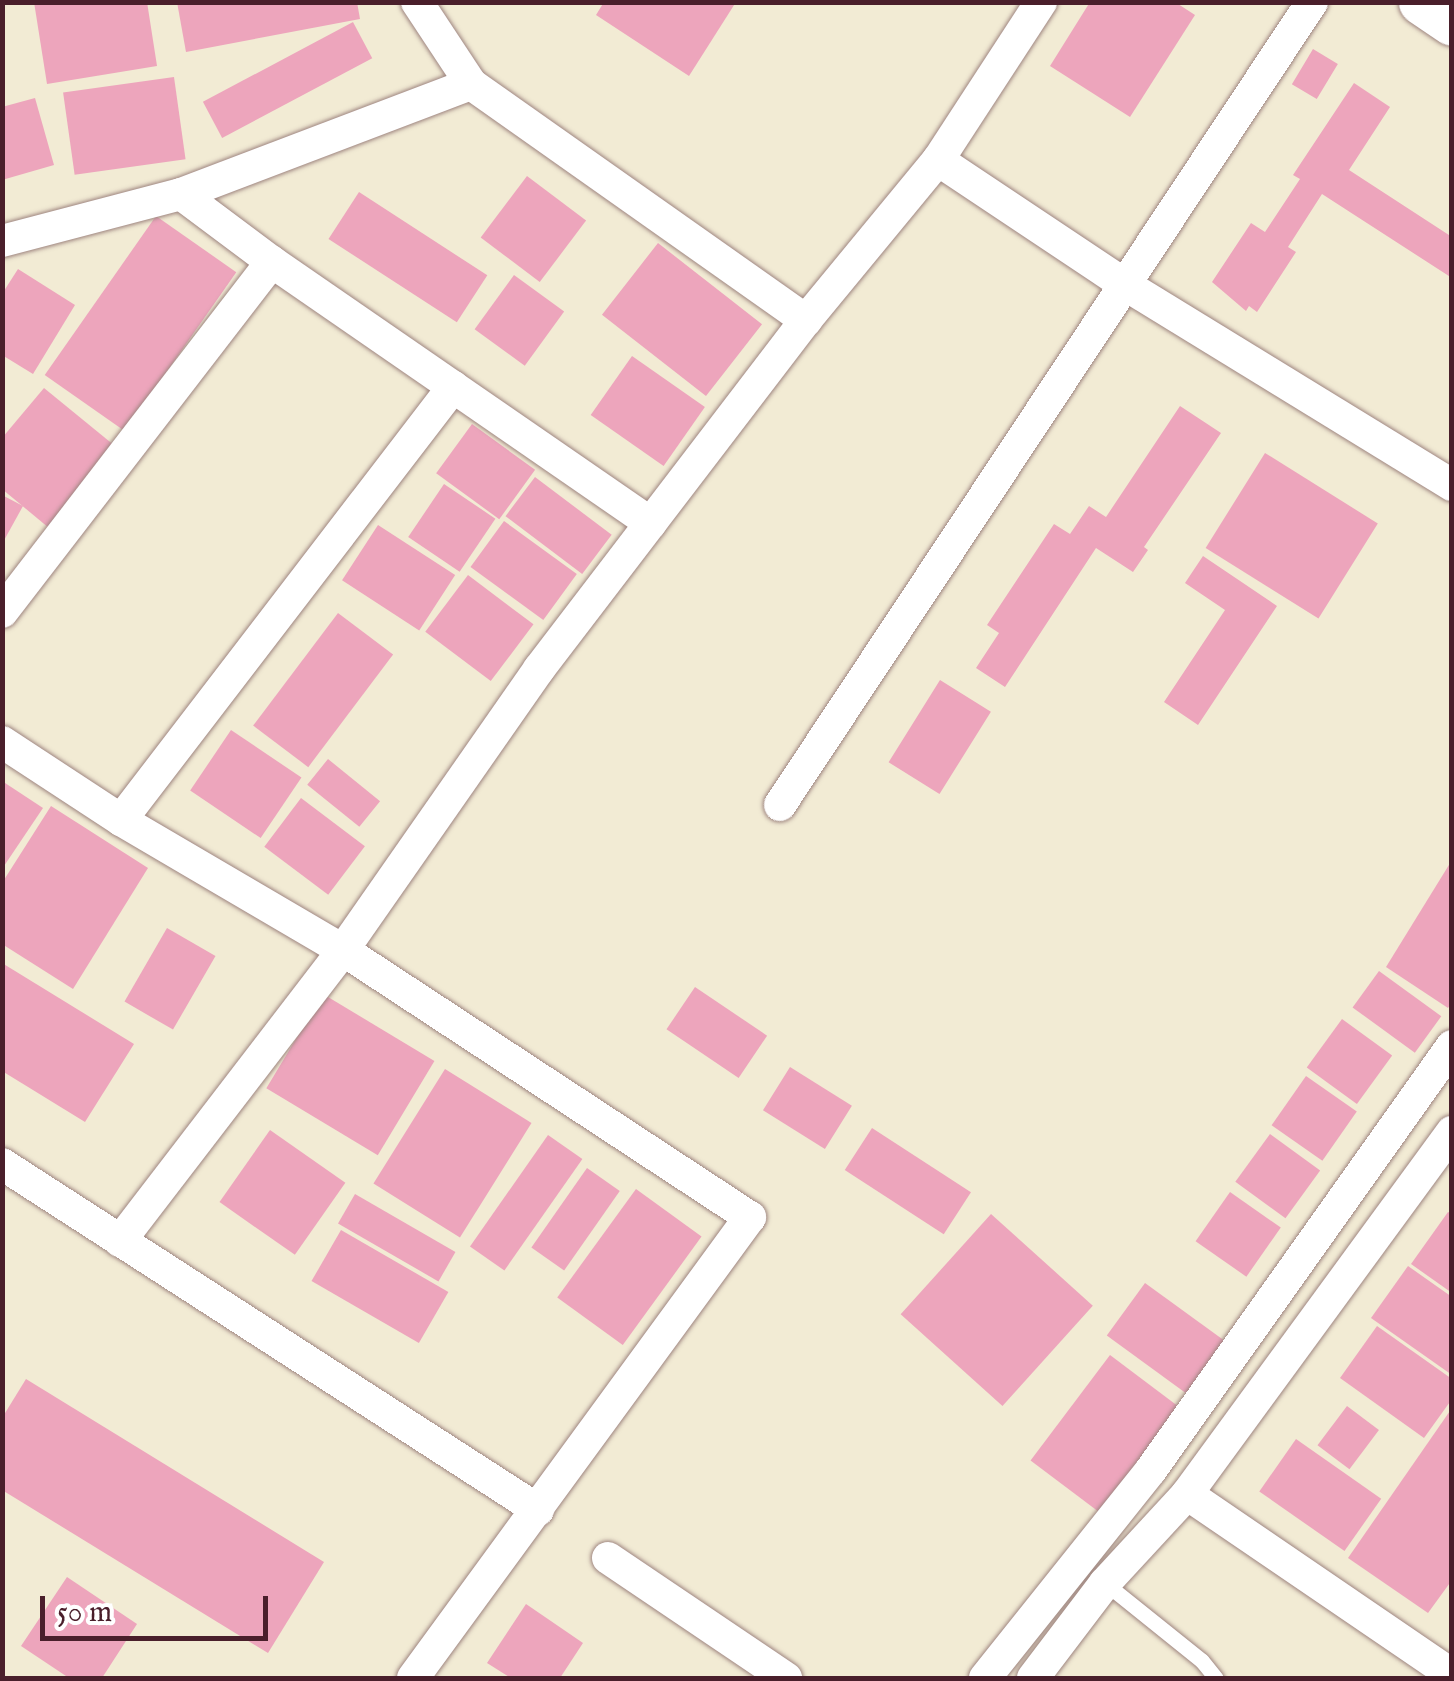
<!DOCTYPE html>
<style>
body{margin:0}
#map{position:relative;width:1454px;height:1681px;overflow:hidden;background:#f2ebd4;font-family:"IM FELL English",serif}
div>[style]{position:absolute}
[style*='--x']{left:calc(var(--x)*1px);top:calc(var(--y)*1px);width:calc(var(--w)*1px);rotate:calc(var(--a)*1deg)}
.building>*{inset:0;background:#eda5bc;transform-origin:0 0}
.roads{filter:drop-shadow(0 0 2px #9e8580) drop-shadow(0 0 2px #9e8580)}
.lane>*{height:15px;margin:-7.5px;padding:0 7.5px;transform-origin:7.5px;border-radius:7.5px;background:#fff}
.street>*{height:32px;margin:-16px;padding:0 16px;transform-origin:16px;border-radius:16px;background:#fff}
.secondary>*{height:45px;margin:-22.5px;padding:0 22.5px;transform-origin:22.5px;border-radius:22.5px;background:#fff}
span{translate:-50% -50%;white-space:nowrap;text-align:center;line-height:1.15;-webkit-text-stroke:10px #fff;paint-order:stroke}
.frame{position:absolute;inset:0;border:5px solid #4a1f2b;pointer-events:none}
.scale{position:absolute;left:40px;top:1596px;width:228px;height:45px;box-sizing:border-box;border:5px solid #4a1f2b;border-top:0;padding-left:12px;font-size:30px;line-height:35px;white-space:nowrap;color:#4a1f2b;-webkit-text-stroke:8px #fff;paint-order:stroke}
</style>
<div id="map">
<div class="building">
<div style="clip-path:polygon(34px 2px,147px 2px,157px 66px,47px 84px)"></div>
<div style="clip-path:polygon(177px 2px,357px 2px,360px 19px,186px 52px)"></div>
<div style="clip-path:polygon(604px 2px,736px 2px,689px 76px,596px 15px)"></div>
<div style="clip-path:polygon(1090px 2px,1175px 2px,1195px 15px,1130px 117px,1050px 66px)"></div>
<div style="left:353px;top:22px;width:41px;height:170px;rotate:62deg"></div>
<div style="left:1313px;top:49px;width:29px;height:41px;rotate:31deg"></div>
<div style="left:174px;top:77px;width:83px;height:112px;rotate:82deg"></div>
<div style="clip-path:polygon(1354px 83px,1390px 107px,1349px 170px,1452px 237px,1452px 278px,1322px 194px,1288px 247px,1296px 252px,1257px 312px,1249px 306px,1246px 311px,1212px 282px,1251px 223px,1265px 232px,1300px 179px,1293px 175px)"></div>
<div style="clip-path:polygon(35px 98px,54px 165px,2px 180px,2px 107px)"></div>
<div style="left:527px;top:176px;width:74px;height:77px;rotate:37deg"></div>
<div style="left:359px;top:192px;width:153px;height:56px;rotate:33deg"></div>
<div style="left:156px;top:216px;width:98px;height:194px;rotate:35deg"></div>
<div style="left:658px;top:243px;width:132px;height:91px;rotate:38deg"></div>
<div style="clip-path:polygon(18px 269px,75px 305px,33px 374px,2px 355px,2px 294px)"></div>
<div style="left:514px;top:275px;width:62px;height:67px;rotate:36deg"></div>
<div style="left:632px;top:356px;width:89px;height:72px;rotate:35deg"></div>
<div style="clip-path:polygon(44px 388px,115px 446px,49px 528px,2px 489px,2px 438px)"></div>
<div style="clip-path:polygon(1180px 406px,1221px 433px,1144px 547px,1148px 550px,1133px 572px,1096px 548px,1005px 687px,976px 668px,999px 633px,987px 625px,1054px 524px,1070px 534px,1089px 506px,1106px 517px)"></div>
<div style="left:472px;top:424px;width:78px;height:61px;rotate:36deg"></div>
<div style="left:1265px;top:453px;width:133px;height:112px;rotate:32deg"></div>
<div style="left:535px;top:477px;width:96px;height:49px;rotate:37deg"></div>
<div style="left:444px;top:484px;width:62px;height:64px;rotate:34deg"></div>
<div style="clip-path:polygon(2px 495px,23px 506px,2px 544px)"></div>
<div style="left:504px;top:521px;width:90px;height:57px;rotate:36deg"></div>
<div style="left:378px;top:525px;width:92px;height:66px;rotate:33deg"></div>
<div style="clip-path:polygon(1203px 556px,1277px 606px,1198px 725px,1164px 702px,1225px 610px,1185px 583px)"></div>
<div style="left:468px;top:575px;width:82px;height:71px;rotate:37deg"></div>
<div style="left:338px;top:613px;width:69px;height:141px;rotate:37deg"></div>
<div style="left:940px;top:680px;width:60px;height:97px;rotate:32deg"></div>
<div style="left:231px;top:730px;width:85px;height:73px;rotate:34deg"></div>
<div style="left:328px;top:759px;width:67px;height:33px;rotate:39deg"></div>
<div style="clip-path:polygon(2px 781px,43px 808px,2px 869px)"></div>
<div style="left:301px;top:798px;width:80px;height:61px;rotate:37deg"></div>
<div style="clip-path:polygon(51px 806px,148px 868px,73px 989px,2px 944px,2px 883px)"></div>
<div style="clip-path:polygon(1452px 860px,1452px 1002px,1448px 1008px,1386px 967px)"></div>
<div style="left:167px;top:928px;width:56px;height:85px;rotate:30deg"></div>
<div style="clip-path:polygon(2px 963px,134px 1044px,85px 1122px,2px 1071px)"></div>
<div style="left:1379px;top:971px;width:77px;height:45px;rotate:36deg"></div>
<div style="left:695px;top:987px;width:87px;height:51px;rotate:34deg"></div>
<div style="left:323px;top:994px;width:130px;height:110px;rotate:31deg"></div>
<div style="left:1342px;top:1019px;width:62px;height:60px;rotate:36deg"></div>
<div style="left:790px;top:1067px;width:73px;height:51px;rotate:32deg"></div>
<div style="left:445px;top:1069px;width:102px;height:135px;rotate:32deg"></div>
<div style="left:1306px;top:1076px;width:62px;height:60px;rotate:35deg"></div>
<div style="left:872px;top:1128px;width:118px;height:50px;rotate:33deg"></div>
<div style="left:270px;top:1130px;width:92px;height:88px;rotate:35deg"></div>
<div style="left:1270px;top:1134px;width:62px;height:59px;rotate:36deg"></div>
<div style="left:548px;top:1135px;width:42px;height:136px;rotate:35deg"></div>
<div style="left:587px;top:1168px;width:40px;height:97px;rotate:35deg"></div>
<div style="left:636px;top:1189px;width:81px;height:134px;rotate:36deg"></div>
<div style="left:1230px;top:1192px;width:62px;height:60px;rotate:35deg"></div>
<div style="left:355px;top:1194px;width:116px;height:34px;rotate:30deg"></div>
<div style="clip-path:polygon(1448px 1212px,1452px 1214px,1452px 1293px,1411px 1264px)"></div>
<div style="left:991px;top:1214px;width:137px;height:135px;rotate:42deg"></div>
<div style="left:341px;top:1230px;width:124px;height:59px;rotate:30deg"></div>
<div style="clip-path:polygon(1408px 1266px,1452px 1297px,1452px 1375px,1371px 1318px)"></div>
<div style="left:1145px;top:1283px;width:103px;height:65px;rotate:36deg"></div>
<div style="clip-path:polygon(1377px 1326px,1452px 1379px,1452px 1399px,1424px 1438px,1340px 1378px)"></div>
<div style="left:1110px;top:1355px;width:89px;height:132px;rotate:37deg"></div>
<div style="clip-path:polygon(26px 1379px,324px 1562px,268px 1653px,2px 1490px,2px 1418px)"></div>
<div style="left:1347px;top:1406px;width:40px;height:49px;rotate:37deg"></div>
<div style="clip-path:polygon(1452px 1408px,1452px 1580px,1428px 1613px,1348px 1558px)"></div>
<div style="left:1296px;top:1439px;width:104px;height:64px;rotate:35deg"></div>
<div style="clip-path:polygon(67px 1577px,137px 1624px,102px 1678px,69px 1678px,21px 1646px)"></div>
<div style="clip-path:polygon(526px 1604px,583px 1643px,560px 1678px,511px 1678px,487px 1663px)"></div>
</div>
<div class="roads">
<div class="lane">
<div style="--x:1105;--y:1583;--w:124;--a:38.8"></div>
<div style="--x:1202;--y:1661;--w:22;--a:51"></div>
</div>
<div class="street">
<div style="--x:417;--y:2;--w:98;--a:56.6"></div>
<div style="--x:471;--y:84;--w:410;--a:35.2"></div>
<div style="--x:938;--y:160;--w:224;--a:33.7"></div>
<div style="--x:1124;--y:284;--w:385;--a:31.5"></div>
<div style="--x:181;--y:194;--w:114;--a:36.8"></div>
<div style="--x:272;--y:262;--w:460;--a:34.6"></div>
<div style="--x:2;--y:241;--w:185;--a:-14.7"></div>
<div style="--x:181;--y:194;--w:310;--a:-20.8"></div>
<div style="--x:2;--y:612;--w:442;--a:-52.4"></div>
<div style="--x:2;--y:742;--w:142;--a:33.2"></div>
<div style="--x:121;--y:820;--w:257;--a:30.4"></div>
<div style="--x:343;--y:950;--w:487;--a:33.3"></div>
<div style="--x:750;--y:1217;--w:571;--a:126.17"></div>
<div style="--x:780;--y:805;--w:963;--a:-56.47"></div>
<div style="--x:121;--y:820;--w:546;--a:-52.52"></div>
<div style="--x:2;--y:1164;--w:638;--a:32.84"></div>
<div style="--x:120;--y:1241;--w:367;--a:-52.5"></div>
<div style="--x:343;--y:950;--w:343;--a:-55.1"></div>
<div style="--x:539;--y:669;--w:439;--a:-52.6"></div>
<div style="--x:806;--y:320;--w:207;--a:-50.5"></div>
<div style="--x:938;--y:160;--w:189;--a:-56.9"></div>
<div style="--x:1187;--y:1494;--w:321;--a:34.3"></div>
<div style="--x:608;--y:1558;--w:215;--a:34"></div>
<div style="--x:985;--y:1678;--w:266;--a:-51.4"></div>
<div style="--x:1151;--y:1470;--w:520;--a:-54.63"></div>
<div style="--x:1033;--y:1678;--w:119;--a:-52.8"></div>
<div style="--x:1105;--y:1583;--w:121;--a:-47.3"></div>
<div style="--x:1187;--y:1494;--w:449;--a:-53.8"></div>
</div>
<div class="secondary">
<div style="--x:1421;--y:2;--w:37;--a:34"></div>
</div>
</div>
<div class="frame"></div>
<div class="scale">50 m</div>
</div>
